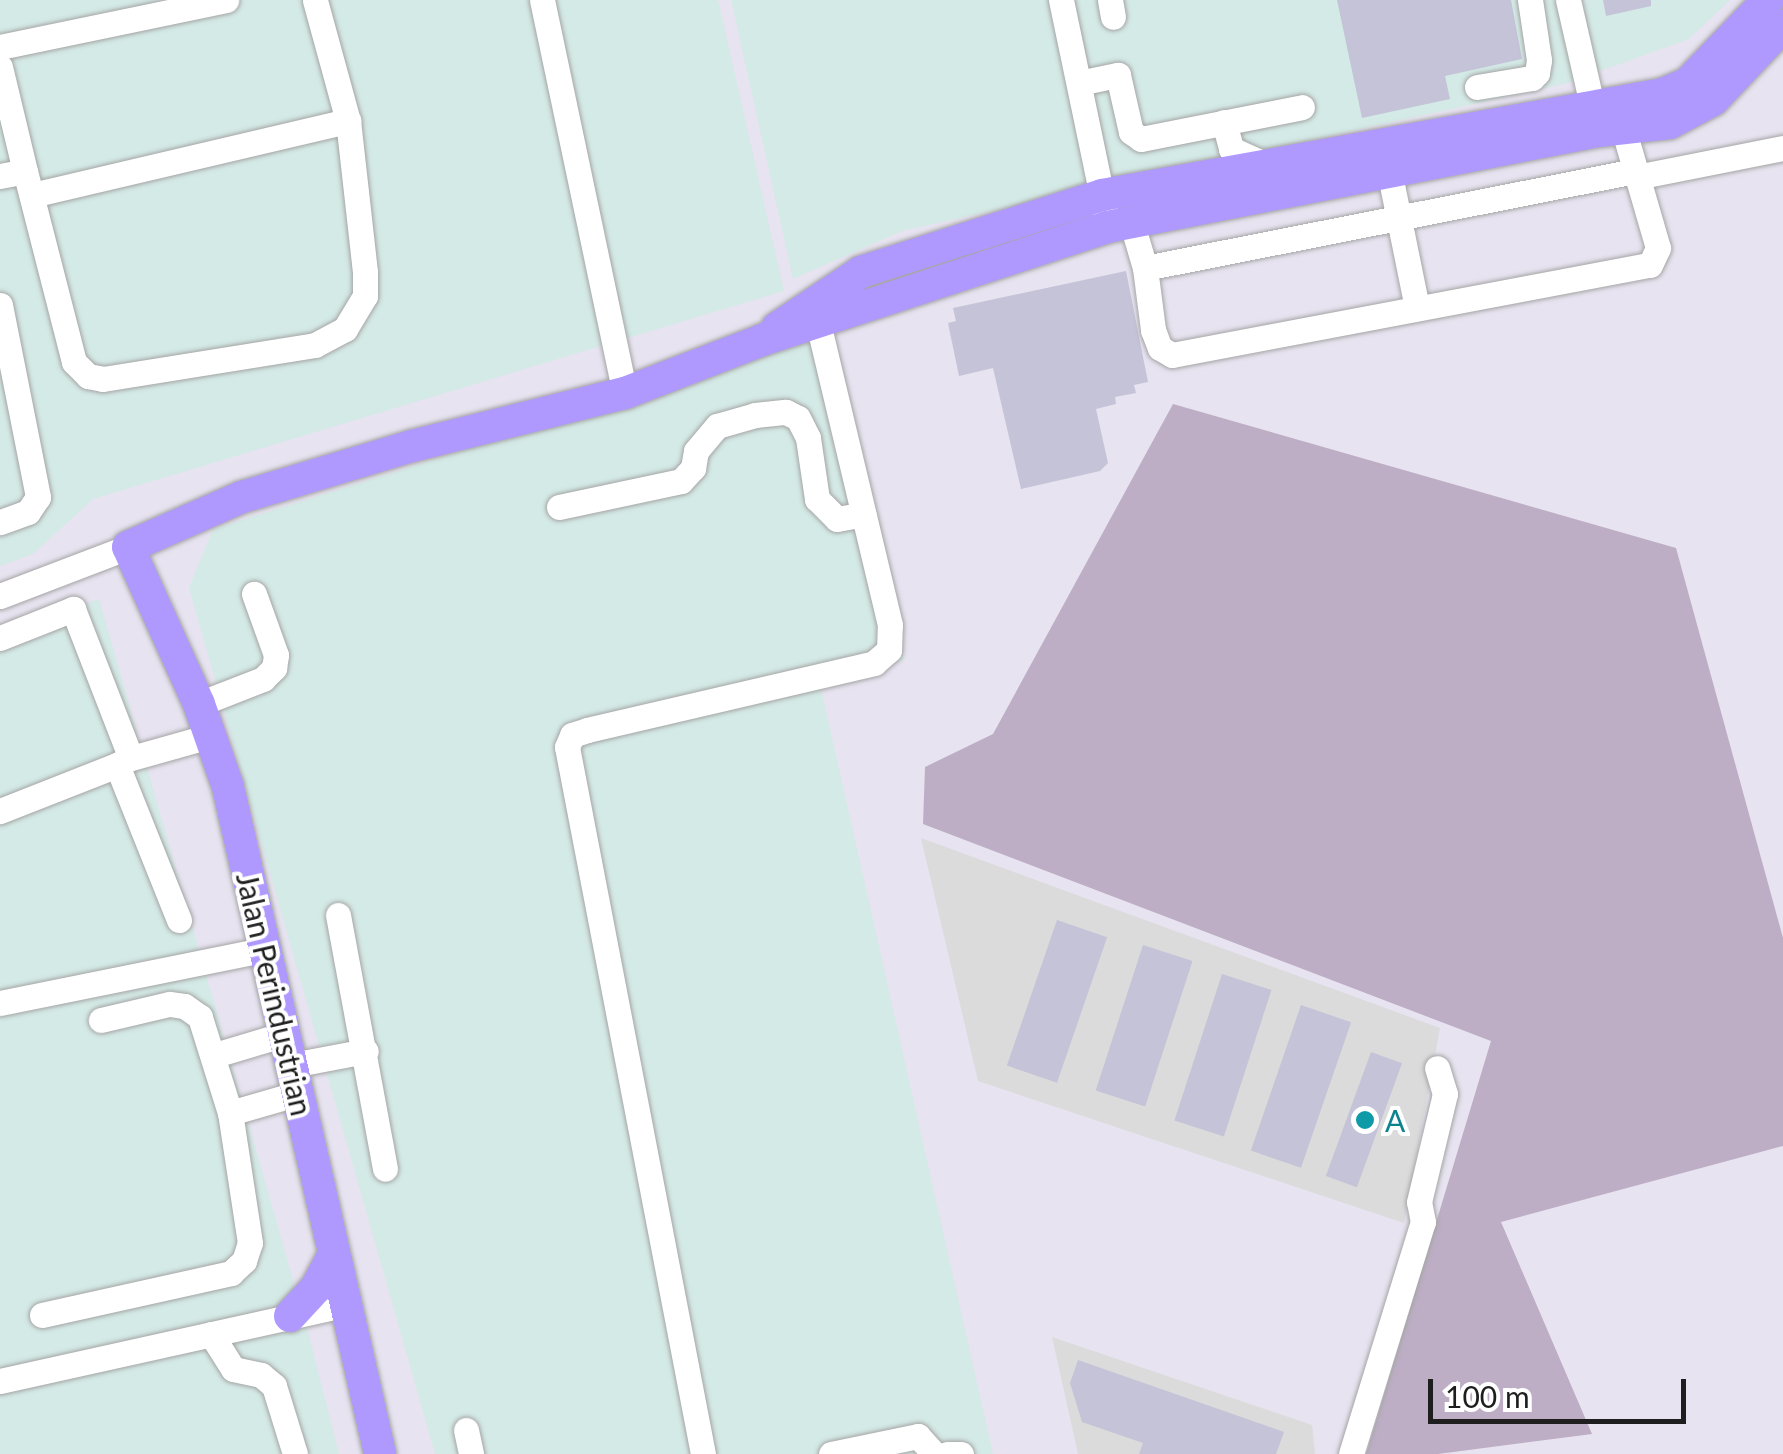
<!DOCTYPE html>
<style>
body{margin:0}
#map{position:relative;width:1783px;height:1454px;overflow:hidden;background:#e7e3f0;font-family:Lato,sans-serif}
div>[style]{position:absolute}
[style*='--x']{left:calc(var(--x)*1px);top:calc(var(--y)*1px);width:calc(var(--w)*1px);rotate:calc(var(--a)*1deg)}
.residential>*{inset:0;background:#dbdbdc}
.industrial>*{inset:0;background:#d4eae6}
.construction>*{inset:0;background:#bdaec5}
.building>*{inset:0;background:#c4c3d7;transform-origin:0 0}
.roads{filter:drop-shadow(0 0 2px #a5a5a5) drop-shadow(0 0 2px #a5a5a5)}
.minor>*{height:25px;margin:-12.5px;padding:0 12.5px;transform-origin:12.5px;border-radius:12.5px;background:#fff}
.major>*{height:32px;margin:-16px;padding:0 16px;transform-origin:16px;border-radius:16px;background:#af99ff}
.dots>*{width:28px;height:28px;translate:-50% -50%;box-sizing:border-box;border:5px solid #fff;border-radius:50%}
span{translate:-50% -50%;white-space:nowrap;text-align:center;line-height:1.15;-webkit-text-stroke:8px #fff;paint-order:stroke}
.street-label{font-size:30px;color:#1e1e1e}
.culture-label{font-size:30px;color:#0d838f}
.left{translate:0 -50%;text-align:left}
.scale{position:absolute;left:1428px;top:1379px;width:258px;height:45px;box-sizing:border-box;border:5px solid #1e1e1e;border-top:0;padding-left:12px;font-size:30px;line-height:35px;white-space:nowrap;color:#1e1e1e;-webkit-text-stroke:8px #fff;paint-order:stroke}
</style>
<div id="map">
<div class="residential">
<div style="clip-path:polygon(921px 838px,1440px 1028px,1404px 1223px,978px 1081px)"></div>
<div style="clip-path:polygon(1052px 1337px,1312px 1425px,1315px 1454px,1078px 1454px)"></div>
</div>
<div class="industrial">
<div style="clip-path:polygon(0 0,718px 0,784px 291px,93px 499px,33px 554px,0 566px)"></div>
<div style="clip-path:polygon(731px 0,1730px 0,1689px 39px,1564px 84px,902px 231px,793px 279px)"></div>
<div style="clip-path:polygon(825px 337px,904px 660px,819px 680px,993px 1454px,435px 1454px,189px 588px,213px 529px)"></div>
<div style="clip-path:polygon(99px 599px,309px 1336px,339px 1454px,0 1454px,0 635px)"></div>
</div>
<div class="construction">
<div style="clip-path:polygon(1173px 404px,1676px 548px,1783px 938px,1783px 1146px,1501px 1222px,1592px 1434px,1438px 1454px,1366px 1454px,1491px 1041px,923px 824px,925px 767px,993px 734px)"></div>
</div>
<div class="building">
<div style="clip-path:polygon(1337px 0,1511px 0,1522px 59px,1445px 76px,1450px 99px,1362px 118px)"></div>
<div style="clip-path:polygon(1603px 0,1651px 0,1651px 6px,1606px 16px)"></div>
<div style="clip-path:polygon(1126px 271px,1148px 382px,1134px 385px,1136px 393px,1115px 397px,1116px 404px,1096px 409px,1108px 463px,1100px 471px,1021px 489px,993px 368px,959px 376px,948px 323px,956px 321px,953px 308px)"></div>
<div style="left:1057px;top:920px;width:53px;height:154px;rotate:19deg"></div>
<div style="left:1143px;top:945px;width:52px;height:153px;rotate:18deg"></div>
<div style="left:1222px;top:974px;width:52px;height:154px;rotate:18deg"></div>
<div style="left:1301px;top:1005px;width:53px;height:154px;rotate:19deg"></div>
<div style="left:1371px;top:1052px;width:33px;height:132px;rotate:20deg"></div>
<div style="clip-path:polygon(1078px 1360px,1284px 1432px,1276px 1454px,1139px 1454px,1143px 1443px,1082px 1422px,1070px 1383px)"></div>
</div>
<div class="roads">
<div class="minor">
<div style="--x:542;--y:0;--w:402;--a:78.1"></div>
<div style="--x:1061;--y:0;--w:216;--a:78.2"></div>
<div style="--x:1110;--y:0;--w:17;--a:80"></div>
<div style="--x:1568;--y:0;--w:125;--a:77.1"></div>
<div style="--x:0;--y:47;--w:231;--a:-11.7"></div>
<div style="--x:0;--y:67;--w:107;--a:76.5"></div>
<div style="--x:1079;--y:83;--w:40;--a:-12"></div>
<div style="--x:1118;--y:75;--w:58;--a:77.2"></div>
<div style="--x:1131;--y:132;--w:12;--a:35"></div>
<div style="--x:1141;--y:139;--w:164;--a:-11.2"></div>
<div style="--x:1477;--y:87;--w:56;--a:-9.3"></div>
<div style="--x:1532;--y:78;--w:7;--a:-45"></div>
<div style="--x:1537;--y:73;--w:13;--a:-81"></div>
<div style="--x:1539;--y:60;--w:61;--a:-98.5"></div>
<div style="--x:1224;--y:122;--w:28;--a:75"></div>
<div style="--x:1231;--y:149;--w:37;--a:24"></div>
<div style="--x:1390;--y:175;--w:136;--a:78.5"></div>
<div style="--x:0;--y:176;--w:25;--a:-11"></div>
<div style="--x:25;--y:171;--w:197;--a:75.6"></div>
<div style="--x:74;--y:362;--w:20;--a:45"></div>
<div style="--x:88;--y:376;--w:15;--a:11"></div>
<div style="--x:103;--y:379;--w:215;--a:-9.1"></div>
<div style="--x:315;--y:345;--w:34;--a:-28"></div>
<div style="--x:345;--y:329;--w:39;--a:-59"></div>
<div style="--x:365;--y:296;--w:24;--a:-90"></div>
<div style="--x:365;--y:272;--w:152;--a:-96.4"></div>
<div style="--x:348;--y:121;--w:125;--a:-105.3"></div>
<div style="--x:1636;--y:177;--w:150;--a:-11.2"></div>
<div style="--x:32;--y:195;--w:325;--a:-13.2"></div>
<div style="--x:1132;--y:224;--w:46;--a:73.5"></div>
<div style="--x:1145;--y:268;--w:63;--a:82.6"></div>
<div style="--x:1153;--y:330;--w:19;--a:69"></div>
<div style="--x:1160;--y:348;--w:14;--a:30"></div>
<div style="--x:1172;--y:355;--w:486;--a:-10.7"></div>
<div style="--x:1650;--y:265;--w:19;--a:-65"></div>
<div style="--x:1658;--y:248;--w:140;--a:-106.2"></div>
<div style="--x:1145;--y:268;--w:499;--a:-11.2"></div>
<div style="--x:0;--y:305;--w:196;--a:78.8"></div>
<div style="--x:38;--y:497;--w:18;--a:124"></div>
<div style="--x:28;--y:512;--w:30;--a:160"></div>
<div style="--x:559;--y:507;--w:125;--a:-12"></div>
<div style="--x:681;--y:481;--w:18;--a:-47"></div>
<div style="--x:693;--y:468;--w:17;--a:-80"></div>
<div style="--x:696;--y:451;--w:33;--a:-50"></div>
<div style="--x:717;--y:426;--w:40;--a:-16"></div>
<div style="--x:755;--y:415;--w:31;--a:-6"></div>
<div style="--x:786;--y:412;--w:13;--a:27"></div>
<div style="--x:798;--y:418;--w:22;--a:63"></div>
<div style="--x:808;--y:438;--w:62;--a:81.6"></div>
<div style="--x:817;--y:499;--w:28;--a:45"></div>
<div style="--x:837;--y:519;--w:27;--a:-10"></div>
<div style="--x:0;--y:596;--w:137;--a:-20.9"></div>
<div style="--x:0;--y:638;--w:79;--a:-21.7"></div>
<div style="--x:73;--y:609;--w:152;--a:68.8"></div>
<div style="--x:128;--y:751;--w:8;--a:90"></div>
<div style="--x:128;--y:759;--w:13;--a:151"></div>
<div style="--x:117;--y:765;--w:126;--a:158.5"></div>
<div style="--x:199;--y:704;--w:69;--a:-21.3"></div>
<div style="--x:263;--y:679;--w:16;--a:-45"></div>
<div style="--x:274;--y:668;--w:13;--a:-81"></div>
<div style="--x:276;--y:655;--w:65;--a:-109.8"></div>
<div style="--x:128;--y:759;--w:85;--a:-15.7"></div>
<div style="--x:117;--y:765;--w:167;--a:68.2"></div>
<div style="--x:338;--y:915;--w:258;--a:79.5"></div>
<div style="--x:0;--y:1003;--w:269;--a:-11.4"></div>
<div style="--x:215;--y:1055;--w:73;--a:-16.7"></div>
<div style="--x:292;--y:1065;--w:75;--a:-10.7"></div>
<div style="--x:230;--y:1113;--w:72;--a:-16.2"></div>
<div style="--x:42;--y:1315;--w:194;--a:-12.5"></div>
<div style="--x:231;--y:1273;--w:18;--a:-43"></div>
<div style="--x:244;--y:1261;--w:19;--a:-72"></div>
<div style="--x:250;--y:1243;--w:132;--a:-98.7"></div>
<div style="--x:230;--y:1113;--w:101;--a:-107.4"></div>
<div style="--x:200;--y:1017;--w:19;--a:-145"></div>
<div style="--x:184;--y:1006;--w:15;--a:-172"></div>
<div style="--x:169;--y:1004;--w:70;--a:166.8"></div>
<div style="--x:211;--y:1334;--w:41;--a:57.8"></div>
<div style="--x:233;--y:1369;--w:29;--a:12"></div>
<div style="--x:261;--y:1375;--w:17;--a:40"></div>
<div style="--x:274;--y:1386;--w:71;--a:72.8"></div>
<div style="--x:0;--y:1381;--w:356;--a:-12.5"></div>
<div style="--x:466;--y:1430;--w:25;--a:78"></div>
<div style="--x:703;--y:1454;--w:720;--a:-100.89"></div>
<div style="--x:567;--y:747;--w:13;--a:-67"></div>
<div style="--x:572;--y:735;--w:16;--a:-18"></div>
<div style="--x:587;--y:730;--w:295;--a:-13.1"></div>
<div style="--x:874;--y:663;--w:20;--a:-41"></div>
<div style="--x:889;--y:650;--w:25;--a:-88"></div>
<div style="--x:890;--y:625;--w:327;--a:-103.4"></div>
<div style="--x:831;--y:1454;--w:89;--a:-11.7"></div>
<div style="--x:918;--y:1436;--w:24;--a:48"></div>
<div style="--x:947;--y:1454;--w:14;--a:0"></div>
<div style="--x:1351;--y:1454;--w:243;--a:-72.8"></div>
<div style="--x:1423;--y:1222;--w:20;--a:-101"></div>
<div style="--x:1419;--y:1202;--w:111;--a:-76.5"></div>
<div style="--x:1445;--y:1094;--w:27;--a:-107"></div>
</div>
<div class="major">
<div style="--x:777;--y:328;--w:101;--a:-33.7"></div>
<div style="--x:861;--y:272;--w:253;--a:-17.7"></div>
<div style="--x:1102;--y:195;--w:570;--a:-10.21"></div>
<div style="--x:1663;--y:94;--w:26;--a:-23"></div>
<div style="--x:1687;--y:84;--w:117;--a:-46"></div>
<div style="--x:290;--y:1316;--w:38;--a:-47"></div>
<div style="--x:316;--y:1288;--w:38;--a:-62"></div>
<div style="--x:380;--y:1454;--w:684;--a:-102.84"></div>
<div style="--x:228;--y:787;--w:88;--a:-109.3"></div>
<div style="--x:199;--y:704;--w:172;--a:-114.3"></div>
<div style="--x:128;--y:547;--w:124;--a:-23.7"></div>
<div style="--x:242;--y:497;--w:177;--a:-16.7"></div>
<div style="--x:412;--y:446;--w:219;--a:-14"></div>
<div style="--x:625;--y:393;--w:147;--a:-21.1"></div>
<div style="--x:762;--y:340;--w:363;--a:-18.1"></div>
<div style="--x:1107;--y:227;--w:501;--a:-11.04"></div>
<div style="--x:1599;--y:131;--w:71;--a:-6.4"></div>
<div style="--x:1670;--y:123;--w:49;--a:-28.1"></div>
<div style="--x:1713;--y:100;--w:102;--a:-46.6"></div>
</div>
</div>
<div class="dots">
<div style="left:1365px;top:1120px;background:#0f9aa8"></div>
</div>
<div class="street-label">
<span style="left:275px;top:994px;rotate:77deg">Jalan Perindustrian</span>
</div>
<div class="culture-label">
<span class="left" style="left:1385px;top:1120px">A</span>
</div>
<div class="scale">100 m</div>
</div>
